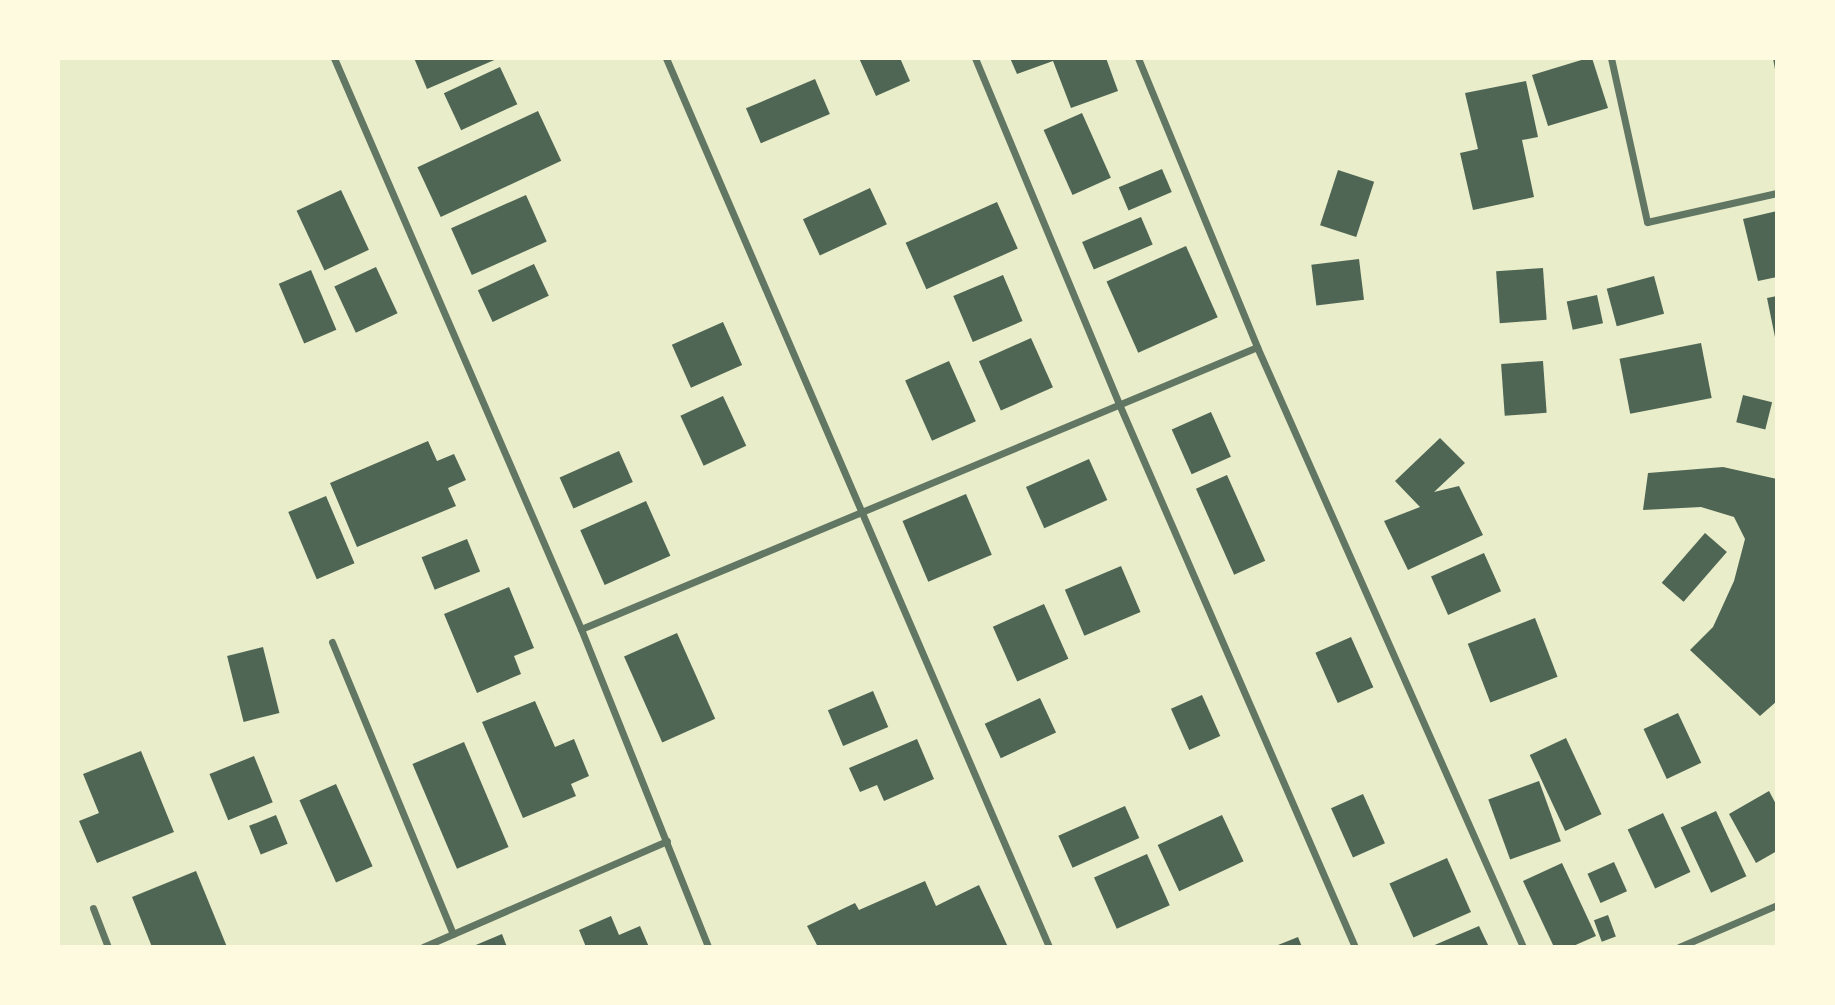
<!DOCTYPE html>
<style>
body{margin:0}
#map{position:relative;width:1835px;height:1005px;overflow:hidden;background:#e9edc9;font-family:Manrope,sans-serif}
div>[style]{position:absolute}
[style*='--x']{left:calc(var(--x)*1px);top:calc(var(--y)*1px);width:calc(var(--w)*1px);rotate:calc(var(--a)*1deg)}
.building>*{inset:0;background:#4f6655;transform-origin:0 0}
.minor>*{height:7px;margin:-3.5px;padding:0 3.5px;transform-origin:3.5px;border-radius:3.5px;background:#617663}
span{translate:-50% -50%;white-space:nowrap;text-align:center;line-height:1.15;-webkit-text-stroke:7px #fefae0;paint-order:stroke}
.frame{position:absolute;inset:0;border:60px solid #fefae0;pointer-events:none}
</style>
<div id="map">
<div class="building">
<div style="clip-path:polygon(414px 58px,499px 58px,427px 89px)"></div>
<div style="clip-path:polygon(859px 58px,900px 58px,910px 81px,876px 96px)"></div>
<div style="clip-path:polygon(1010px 58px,1106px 58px,1118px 91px,1071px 108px,1053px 61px,1017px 74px)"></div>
<div style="clip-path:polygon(1588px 58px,1592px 58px,1608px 108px,1548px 126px,1532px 75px)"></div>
<div style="clip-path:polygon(1773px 58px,1777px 58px,1777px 74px,1776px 75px)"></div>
<div style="left:500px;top:67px;width:41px;height:62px;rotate:65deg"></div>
<div style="left:815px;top:79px;width:38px;height:75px;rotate:67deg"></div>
<div style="clip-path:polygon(1526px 81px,1538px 137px,1522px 140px,1534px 197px,1473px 210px,1460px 153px,1478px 149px,1465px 93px)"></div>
<div style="left:538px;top:111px;width:55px;height:133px;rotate:65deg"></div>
<div style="left:1082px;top:113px;width:71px;height:42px;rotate:66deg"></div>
<div style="left:1162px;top:169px;width:25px;height:47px;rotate:67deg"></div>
<div style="left:1338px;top:170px;width:38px;height:58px;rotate:18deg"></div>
<div style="left:870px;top:188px;width:40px;height:74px;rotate:65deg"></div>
<div style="left:341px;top:190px;width:66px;height:49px;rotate:65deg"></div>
<div style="left:526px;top:195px;width:51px;height:82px;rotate:66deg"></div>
<div style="left:997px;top:202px;width:51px;height:100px;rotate:66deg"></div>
<div style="clip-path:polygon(1777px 211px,1777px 277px,1758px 281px,1743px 219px)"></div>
<div style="left:1141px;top:217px;width:30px;height:64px;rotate:67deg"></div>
<div style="left:1186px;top:246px;width:78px;height:87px;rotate:66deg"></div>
<div style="left:1359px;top:259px;width:41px;height:48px;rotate:83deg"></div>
<div style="left:534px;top:264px;width:35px;height:62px;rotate:65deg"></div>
<div style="left:376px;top:267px;width:51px;height:46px;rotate:65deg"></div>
<div style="left:1543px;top:268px;width:52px;height:47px;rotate:86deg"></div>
<div style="left:311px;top:270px;width:65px;height:35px;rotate:67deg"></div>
<div style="left:1003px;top:275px;width:50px;height:54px;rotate:67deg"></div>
<div style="left:1654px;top:276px;width:39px;height:49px;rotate:75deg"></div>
<div style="left:1597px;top:295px;width:29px;height:31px;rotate:78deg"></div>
<div style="clip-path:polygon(1777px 296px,1777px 342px,1776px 342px,1767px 298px)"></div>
<div style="left:723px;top:322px;width:47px;height:56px;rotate:66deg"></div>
<div style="left:1031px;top:338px;width:54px;height:57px;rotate:66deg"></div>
<div style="left:1701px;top:343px;width:56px;height:83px;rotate:79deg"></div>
<div style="left:949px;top:361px;width:66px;height:48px;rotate:66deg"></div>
<div style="left:1543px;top:361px;width:52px;height:42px;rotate:86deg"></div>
<div style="left:1743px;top:395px;width:30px;height:28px;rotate:14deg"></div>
<div style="left:723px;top:396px;width:55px;height:47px;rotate:65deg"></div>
<div style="left:1211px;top:412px;width:49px;height:43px;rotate:66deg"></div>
<div style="clip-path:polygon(1440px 438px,1465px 463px,1434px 492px,1459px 486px,1483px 535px,1408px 570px,1384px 521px,1420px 507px,1395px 481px)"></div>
<div style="clip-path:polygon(428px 441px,437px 461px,454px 454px,466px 480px,448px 488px,456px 506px,357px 547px,330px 483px)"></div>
<div style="left:619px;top:451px;width:34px;height:65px;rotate:66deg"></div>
<div style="left:1089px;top:459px;width:45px;height:69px;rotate:66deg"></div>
<div style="clip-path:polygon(1723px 467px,1777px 479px,1777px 701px,1760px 716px,1690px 650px,1713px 627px,1734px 581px,1745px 539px,1734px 517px,1701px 507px,1643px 510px,1648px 473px)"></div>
<div style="left:1227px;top:475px;width:94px;height:34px;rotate:66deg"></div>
<div style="left:966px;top:494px;width:66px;height:69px;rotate:67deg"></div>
<div style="left:326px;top:496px;width:73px;height:41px;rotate:67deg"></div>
<div style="left:646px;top:501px;width:60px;height:72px;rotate:66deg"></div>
<div style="left:1705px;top:533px;width:29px;height:66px;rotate:41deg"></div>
<div style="left:467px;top:539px;width:35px;height:49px;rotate:68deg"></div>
<div style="left:1484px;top:553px;width:42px;height:58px;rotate:66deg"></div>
<div style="left:1121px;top:566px;width:50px;height:61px;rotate:67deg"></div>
<div style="clip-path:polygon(509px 587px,534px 648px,514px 656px,521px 674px,477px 693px,444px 614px)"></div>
<div style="left:1044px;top:604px;width:60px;height:56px;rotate:66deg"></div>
<div style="left:1535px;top:618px;width:63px;height:72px;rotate:69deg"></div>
<div style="left:677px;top:633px;width:94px;height:58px;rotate:66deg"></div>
<div style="left:1351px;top:637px;width:55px;height:39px;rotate:66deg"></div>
<div style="left:263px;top:647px;width:68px;height:37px;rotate:76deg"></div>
<div style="left:873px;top:691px;width:39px;height:49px;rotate:67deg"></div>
<div style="left:1202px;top:695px;width:45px;height:34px;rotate:66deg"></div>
<div style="left:1040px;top:698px;width:38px;height:61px;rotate:65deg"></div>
<div style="clip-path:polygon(535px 701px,555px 747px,574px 739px,589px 776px,571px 784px,576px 796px,523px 818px,482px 722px)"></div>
<div style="left:1678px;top:713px;width:55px;height:38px;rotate:65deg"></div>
<div style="left:1566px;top:738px;width:84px;height:40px;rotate:65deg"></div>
<div style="clip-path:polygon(917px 739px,934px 779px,884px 801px,877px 785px,860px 792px,849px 768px)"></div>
<div style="left:464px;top:742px;width:114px;height:56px;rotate:67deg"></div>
<div style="clip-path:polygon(141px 751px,174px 832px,97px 863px,79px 821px,99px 813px,83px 774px)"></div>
<div style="left:254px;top:756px;width:50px;height:48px;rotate:68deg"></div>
<div style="left:1539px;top:781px;width:64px;height:54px;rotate:70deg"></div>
<div style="left:336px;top:784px;width:90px;height:40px;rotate:66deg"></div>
<div style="clip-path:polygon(1769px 791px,1777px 806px,1777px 851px,1756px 863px,1729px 814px)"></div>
<div style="left:1363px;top:794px;width:54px;height:35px;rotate:66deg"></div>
<div style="left:1125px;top:806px;width:35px;height:73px;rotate:66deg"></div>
<div style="left:1716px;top:811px;width:72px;height:39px;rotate:65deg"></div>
<div style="left:1663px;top:813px;width:65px;height:39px;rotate:65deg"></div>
<div style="left:276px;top:815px;width:31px;height:29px;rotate:68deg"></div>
<div style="left:1222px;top:815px;width:51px;height:71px;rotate:65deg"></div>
<div style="left:1147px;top:854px;width:56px;height:58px;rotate:66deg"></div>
<div style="left:1447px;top:858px;width:59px;height:63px;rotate:66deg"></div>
<div style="left:1614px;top:862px;width:32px;height:29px;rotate:66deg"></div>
<div style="clip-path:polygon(1562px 863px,1596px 936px,1571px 947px,1554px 947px,1523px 881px)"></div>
<div style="clip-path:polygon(196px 871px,227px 947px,152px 947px,132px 897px)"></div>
<div style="clip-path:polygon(925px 881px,936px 906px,979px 885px,1008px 947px,818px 947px,807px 926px,855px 903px,859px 910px)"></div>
<div style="left:1608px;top:915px;width:23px;height:15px;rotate:70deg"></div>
<div style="clip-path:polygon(611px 916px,619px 935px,640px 926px,649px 947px,586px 947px,579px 930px)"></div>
<div style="clip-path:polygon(1479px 926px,1489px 947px,1430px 947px)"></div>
<div style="clip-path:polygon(502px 934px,507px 947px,471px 947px)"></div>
<div style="clip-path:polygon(1298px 937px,1302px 947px,1273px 947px)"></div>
</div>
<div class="minor">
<div style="--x:334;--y:58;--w:622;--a:66.61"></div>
<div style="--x:581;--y:629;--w:342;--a:68.2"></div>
<div style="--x:666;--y:58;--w:968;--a:66.69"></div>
<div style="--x:975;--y:58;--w:375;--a:67.4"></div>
<div style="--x:1119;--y:404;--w:592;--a:66.51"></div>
<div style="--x:1138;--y:58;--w:313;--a:67.6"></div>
<div style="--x:1257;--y:347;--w:656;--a:66.09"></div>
<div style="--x:1611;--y:58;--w:168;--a:77.6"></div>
<div style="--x:1647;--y:222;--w:133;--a:-12.6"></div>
<div style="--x:581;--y:629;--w:732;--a:-22.64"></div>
<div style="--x:332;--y:642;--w:316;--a:67.5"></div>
<div style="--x:93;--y:908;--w:42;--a:69"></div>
<div style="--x:423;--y:947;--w:266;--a:-23.5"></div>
<div style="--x:1679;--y:947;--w:107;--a:-23.2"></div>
</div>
<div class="frame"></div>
</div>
